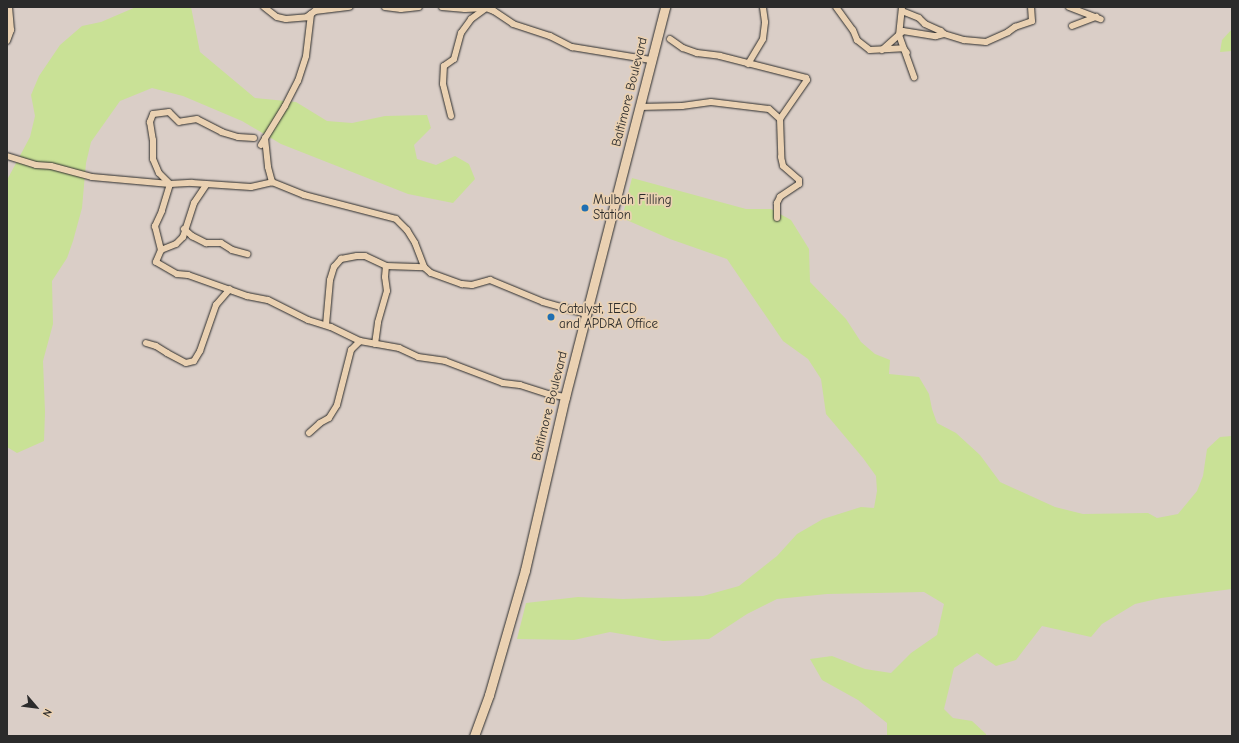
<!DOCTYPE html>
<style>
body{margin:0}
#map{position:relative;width:1239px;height:743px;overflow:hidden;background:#dacec7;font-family:"Comic Neue",sans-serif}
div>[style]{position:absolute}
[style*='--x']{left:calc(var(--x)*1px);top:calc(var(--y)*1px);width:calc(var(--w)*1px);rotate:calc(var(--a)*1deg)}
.green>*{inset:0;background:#c9e196}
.roads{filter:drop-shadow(0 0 1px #2b2b2b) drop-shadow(0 0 1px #2b2b2b)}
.minor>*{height:6px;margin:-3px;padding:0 3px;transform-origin:3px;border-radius:3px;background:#ead1b2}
.highway>*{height:9px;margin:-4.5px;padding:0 4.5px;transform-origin:4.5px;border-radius:4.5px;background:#ead1b2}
.dots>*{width:11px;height:11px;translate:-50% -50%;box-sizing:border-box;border:2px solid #ead1b2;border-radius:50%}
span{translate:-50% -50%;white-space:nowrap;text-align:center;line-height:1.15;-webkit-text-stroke:3.5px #ead1b2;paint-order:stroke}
.street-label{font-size:13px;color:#2b2b2b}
.poi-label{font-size:13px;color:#2b2b2b}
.left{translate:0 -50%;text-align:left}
.frame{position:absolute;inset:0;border:8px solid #2b2b2b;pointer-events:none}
.north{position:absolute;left:16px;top:687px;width:40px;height:40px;-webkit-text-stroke:3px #ead1b2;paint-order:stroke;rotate:118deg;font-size:11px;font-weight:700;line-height:16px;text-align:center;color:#2b2b2b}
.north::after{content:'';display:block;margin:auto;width:14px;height:18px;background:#2b2b2b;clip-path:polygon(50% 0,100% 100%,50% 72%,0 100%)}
</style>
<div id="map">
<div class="green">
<div style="clip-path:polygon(136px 7px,191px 7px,200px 52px,255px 98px,296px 102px,327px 121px,352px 123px,385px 116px,427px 115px,431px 128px,414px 145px,417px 159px,436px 165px,455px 156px,469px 164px,475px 179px,453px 203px,408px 194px,281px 144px,242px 121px,183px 96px,152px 88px,120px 101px,91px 142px,86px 163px,82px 208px,73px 241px,67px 258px,52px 281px,53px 324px,43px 361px,45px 412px,44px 441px,17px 453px,7px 447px,7px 180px,30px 137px,35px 116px,31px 95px,39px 76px,60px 45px,82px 26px,101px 22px)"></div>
<div style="clip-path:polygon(1232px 29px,1232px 51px,1220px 52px,1222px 40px)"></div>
<div style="clip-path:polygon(632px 178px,746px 209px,771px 209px,791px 220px,809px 249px,810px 282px,846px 319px,861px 342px,875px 354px,890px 360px,889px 374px,919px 377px,929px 394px,932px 409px,937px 423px,956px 433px,980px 455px,1000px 482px,1055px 507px,1083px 514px,1148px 513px,1157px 518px,1178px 514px,1197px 491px,1203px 476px,1207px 449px,1220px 437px,1232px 436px,1232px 589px,1161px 598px,1135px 604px,1102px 624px,1091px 637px,1042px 626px,1016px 660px,996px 666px,977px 653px,954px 668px,944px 709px,953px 718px,972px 721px,986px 734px,986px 736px,887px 736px,887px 723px,858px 700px,822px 680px,810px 659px,832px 656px,865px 669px,891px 673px,911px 653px,937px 635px,944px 604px,924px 592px,827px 594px,777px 599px,747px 614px,709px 639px,663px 641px,610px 632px,574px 640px,517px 639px,526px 603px,578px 597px,623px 599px,703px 596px,739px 586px,777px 556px,797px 534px,823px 519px,861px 507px,874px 508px,877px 491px,876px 476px,863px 458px,826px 414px,821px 379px,808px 359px,783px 341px,727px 259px,670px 239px,622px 218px)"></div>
</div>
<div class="roads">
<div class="minor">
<div style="--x:264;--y:7;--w:16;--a:38"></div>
<div style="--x:277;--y:17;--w:9;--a:13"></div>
<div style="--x:286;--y:19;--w:21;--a:-5"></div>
<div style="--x:307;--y:17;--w:5;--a:-37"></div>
<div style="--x:385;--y:7;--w:16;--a:7"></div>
<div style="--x:401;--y:9;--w:18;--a:-6"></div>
<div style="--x:442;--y:7;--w:23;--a:5"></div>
<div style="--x:465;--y:9;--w:21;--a:-3"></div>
<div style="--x:486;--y:8;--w:9;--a:21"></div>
<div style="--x:494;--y:11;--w:23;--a:34"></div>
<div style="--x:513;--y:24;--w:39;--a:18"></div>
<div style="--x:550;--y:36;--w:25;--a:27"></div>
<div style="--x:572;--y:47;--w:80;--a:9.3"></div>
<div style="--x:836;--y:7;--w:29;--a:54"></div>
<div style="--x:853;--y:30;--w:11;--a:68"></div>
<div style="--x:857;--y:40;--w:16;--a:38"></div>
<div style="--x:870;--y:50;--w:33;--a:-3"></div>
<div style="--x:903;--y:48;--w:6;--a:51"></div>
<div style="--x:902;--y:7;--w:28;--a:96"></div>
<div style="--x:899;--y:35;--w:45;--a:70.3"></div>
<div style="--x:1069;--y:7;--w:34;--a:21"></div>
<div style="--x:902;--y:11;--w:18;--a:22"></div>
<div style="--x:919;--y:18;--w:8;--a:45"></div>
<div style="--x:925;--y:24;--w:17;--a:24"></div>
<div style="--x:941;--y:31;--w:4;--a:45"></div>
<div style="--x:1072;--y:26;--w:26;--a:-21"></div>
<div style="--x:670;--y:39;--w:16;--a:35"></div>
<div style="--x:683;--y:48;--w:15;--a:20"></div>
<div style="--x:697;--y:53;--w:23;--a:7"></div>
<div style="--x:720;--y:56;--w:89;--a:14.3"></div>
<div style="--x:806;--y:78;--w:2;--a:63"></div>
<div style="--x:807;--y:80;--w:47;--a:124.7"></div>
<div style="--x:780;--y:119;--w:38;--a:88"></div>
<div style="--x:781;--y:157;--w:9;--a:77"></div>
<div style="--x:783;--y:166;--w:21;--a:41"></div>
<div style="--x:799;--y:180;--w:4;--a:90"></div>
<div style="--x:799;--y:184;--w:23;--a:146"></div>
<div style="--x:780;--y:197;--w:7;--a:117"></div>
<div style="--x:777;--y:203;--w:15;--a:90"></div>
<div style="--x:7;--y:41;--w:12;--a:-70"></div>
<div style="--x:11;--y:30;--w:23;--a:-95"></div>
<div style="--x:882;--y:50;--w:28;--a:-42"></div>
<div style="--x:903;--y:31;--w:33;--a:9"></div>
<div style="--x:936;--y:36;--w:8;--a:-14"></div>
<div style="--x:944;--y:34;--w:21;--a:17"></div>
<div style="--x:964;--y:40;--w:22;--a:5"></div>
<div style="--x:986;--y:42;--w:24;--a:-24"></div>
<div style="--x:1008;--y:32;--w:9;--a:-36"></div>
<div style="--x:1015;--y:27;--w:18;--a:-19"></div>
<div style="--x:1032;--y:21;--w:14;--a:-94"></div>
<div style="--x:748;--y:64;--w:29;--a:-59"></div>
<div style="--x:763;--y:39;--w:17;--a:-83"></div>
<div style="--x:765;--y:22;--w:15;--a:-98"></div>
<div style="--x:639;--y:107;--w:43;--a:-1.3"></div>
<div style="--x:682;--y:106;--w:29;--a:-8"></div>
<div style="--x:711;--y:102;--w:58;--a:6.9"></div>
<div style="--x:769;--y:109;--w:15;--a:42"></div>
<div style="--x:451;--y:116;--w:33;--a:-104"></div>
<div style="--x:443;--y:84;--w:18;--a:-87"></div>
<div style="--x:444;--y:66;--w:12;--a:-35"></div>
<div style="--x:454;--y:59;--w:27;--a:-75"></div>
<div style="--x:461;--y:33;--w:17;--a:-54"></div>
<div style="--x:471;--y:19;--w:19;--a:-36"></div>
<div style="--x:254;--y:138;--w:16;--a:-176"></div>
<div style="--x:238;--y:137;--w:17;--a:-163"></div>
<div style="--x:222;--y:132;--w:28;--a:-153"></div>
<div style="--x:197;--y:119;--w:18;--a:171"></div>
<div style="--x:179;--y:122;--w:14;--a:-135"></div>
<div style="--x:169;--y:112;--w:16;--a:173"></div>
<div style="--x:153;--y:114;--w:9;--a:111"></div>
<div style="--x:150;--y:122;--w:18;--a:81"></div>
<div style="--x:153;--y:140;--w:19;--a:90"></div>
<div style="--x:153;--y:159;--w:15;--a:67"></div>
<div style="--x:159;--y:173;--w:16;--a:45"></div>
<div style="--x:170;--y:184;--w:22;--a:-3"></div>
<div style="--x:192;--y:183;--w:59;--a:3.9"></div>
<div style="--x:251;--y:187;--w:22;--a:-13"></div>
<div style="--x:272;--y:182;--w:35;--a:22"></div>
<div style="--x:304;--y:195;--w:95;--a:14.6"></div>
<div style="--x:396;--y:219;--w:16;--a:45"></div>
<div style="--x:407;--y:230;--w:15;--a:58"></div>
<div style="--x:415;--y:243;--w:26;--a:69"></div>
<div style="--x:424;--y:267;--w:9;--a:41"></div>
<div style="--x:431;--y:273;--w:33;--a:20"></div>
<div style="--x:462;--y:284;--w:10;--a:6"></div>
<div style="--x:472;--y:285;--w:19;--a:-16"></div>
<div style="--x:490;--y:280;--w:57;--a:22.5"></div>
<div style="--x:543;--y:302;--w:45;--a:15.6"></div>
<div style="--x:265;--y:138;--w:29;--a:84"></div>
<div style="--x:268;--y:167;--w:16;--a:75"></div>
<div style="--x:261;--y:145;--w:46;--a:-58.4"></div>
<div style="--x:285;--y:106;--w:28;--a:-63"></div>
<div style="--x:298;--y:81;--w:26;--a:-72"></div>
<div style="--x:306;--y:56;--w:42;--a:-83.2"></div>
<div style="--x:311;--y:14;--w:5;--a:-37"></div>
<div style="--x:315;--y:11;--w:35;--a:-7"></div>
<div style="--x:7;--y:156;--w:30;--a:17"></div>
<div style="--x:36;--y:165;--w:15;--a:4"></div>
<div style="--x:51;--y:166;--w:42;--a:15"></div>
<div style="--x:92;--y:177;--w:78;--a:5.1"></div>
<div style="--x:170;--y:184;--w:28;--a:107"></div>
<div style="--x:162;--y:211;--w:17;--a:115"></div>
<div style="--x:155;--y:226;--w:25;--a:76"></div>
<div style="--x:161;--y:250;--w:13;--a:113"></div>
<div style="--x:156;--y:262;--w:24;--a:30"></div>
<div style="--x:177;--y:274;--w:11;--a:5"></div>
<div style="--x:188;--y:275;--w:63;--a:19.6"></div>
<div style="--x:247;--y:296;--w:21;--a:11"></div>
<div style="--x:268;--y:300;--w:45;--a:26.6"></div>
<div style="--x:308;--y:320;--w:24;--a:17"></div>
<div style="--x:331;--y:327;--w:32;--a:26"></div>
<div style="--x:360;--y:341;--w:40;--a:10"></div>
<div style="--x:399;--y:348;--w:21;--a:25"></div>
<div style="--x:418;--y:357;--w:27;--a:8"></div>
<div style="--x:445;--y:361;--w:62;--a:20.8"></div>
<div style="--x:503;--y:383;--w:17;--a:7"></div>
<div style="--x:520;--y:385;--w:29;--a:18"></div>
<div style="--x:548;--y:394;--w:17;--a:10"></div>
<div style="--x:184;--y:229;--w:11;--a:41"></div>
<div style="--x:192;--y:236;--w:16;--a:27"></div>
<div style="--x:206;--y:243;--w:15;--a:0"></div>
<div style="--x:221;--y:243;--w:13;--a:32"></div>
<div style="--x:232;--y:250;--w:16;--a:15"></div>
<div style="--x:161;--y:250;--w:16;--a:-22"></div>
<div style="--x:176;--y:244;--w:10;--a:-45"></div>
<div style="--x:183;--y:237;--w:36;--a:-72"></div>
<div style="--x:194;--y:203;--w:22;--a:-56"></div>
<div style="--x:326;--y:325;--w:45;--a:-84.9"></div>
<div style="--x:330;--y:280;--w:14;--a:-73"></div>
<div style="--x:334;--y:267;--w:11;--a:-49"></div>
<div style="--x:341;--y:259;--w:16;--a:-11"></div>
<div style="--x:357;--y:256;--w:8;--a:0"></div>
<div style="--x:365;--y:256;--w:23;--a:25"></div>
<div style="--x:386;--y:266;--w:38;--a:2"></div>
<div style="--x:146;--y:343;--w:10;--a:17"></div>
<div style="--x:156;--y:346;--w:13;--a:32"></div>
<div style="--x:167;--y:353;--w:21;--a:28"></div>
<div style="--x:186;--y:363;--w:8;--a:-14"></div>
<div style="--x:194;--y:361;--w:12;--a:-59"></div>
<div style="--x:200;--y:351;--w:49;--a:-70.8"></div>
<div style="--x:216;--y:305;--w:21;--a:-49"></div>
<div style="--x:375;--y:344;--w:22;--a:-82"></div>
<div style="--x:378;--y:322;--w:32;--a:-74"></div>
<div style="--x:387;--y:291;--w:14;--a:-98"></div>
<div style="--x:385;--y:277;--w:11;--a:-85"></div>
<div style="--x:309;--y:433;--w:15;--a:-42"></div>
<div style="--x:320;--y:423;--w:10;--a:-29"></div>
<div style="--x:329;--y:418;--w:15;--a:-58"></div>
<div style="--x:337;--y:405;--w:57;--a:-75.7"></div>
<div style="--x:351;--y:350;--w:13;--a:-45"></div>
</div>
<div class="highway">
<div style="--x:474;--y:736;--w:44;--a:-69.9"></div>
<div style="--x:489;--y:695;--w:130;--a:-73.9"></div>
<div style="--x:525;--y:570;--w:178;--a:-77"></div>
<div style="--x:565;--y:397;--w:403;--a:-75.6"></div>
</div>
</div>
<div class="dots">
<div style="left:585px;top:208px;background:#1f6fb2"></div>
<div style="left:551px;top:317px;background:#1f6fb2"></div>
</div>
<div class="street-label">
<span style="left:630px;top:92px;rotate:-76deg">Baltimore Boulevard</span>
<span style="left:550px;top:406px;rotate:-76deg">Baltimore Boulevard</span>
</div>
<div class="poi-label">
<span class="left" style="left:593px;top:208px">Mulbah Filling<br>Station</span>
<span class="left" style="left:559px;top:317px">Catalyst, IECD<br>and APDRA Office</span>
</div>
<div class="frame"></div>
<div class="north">N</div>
</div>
